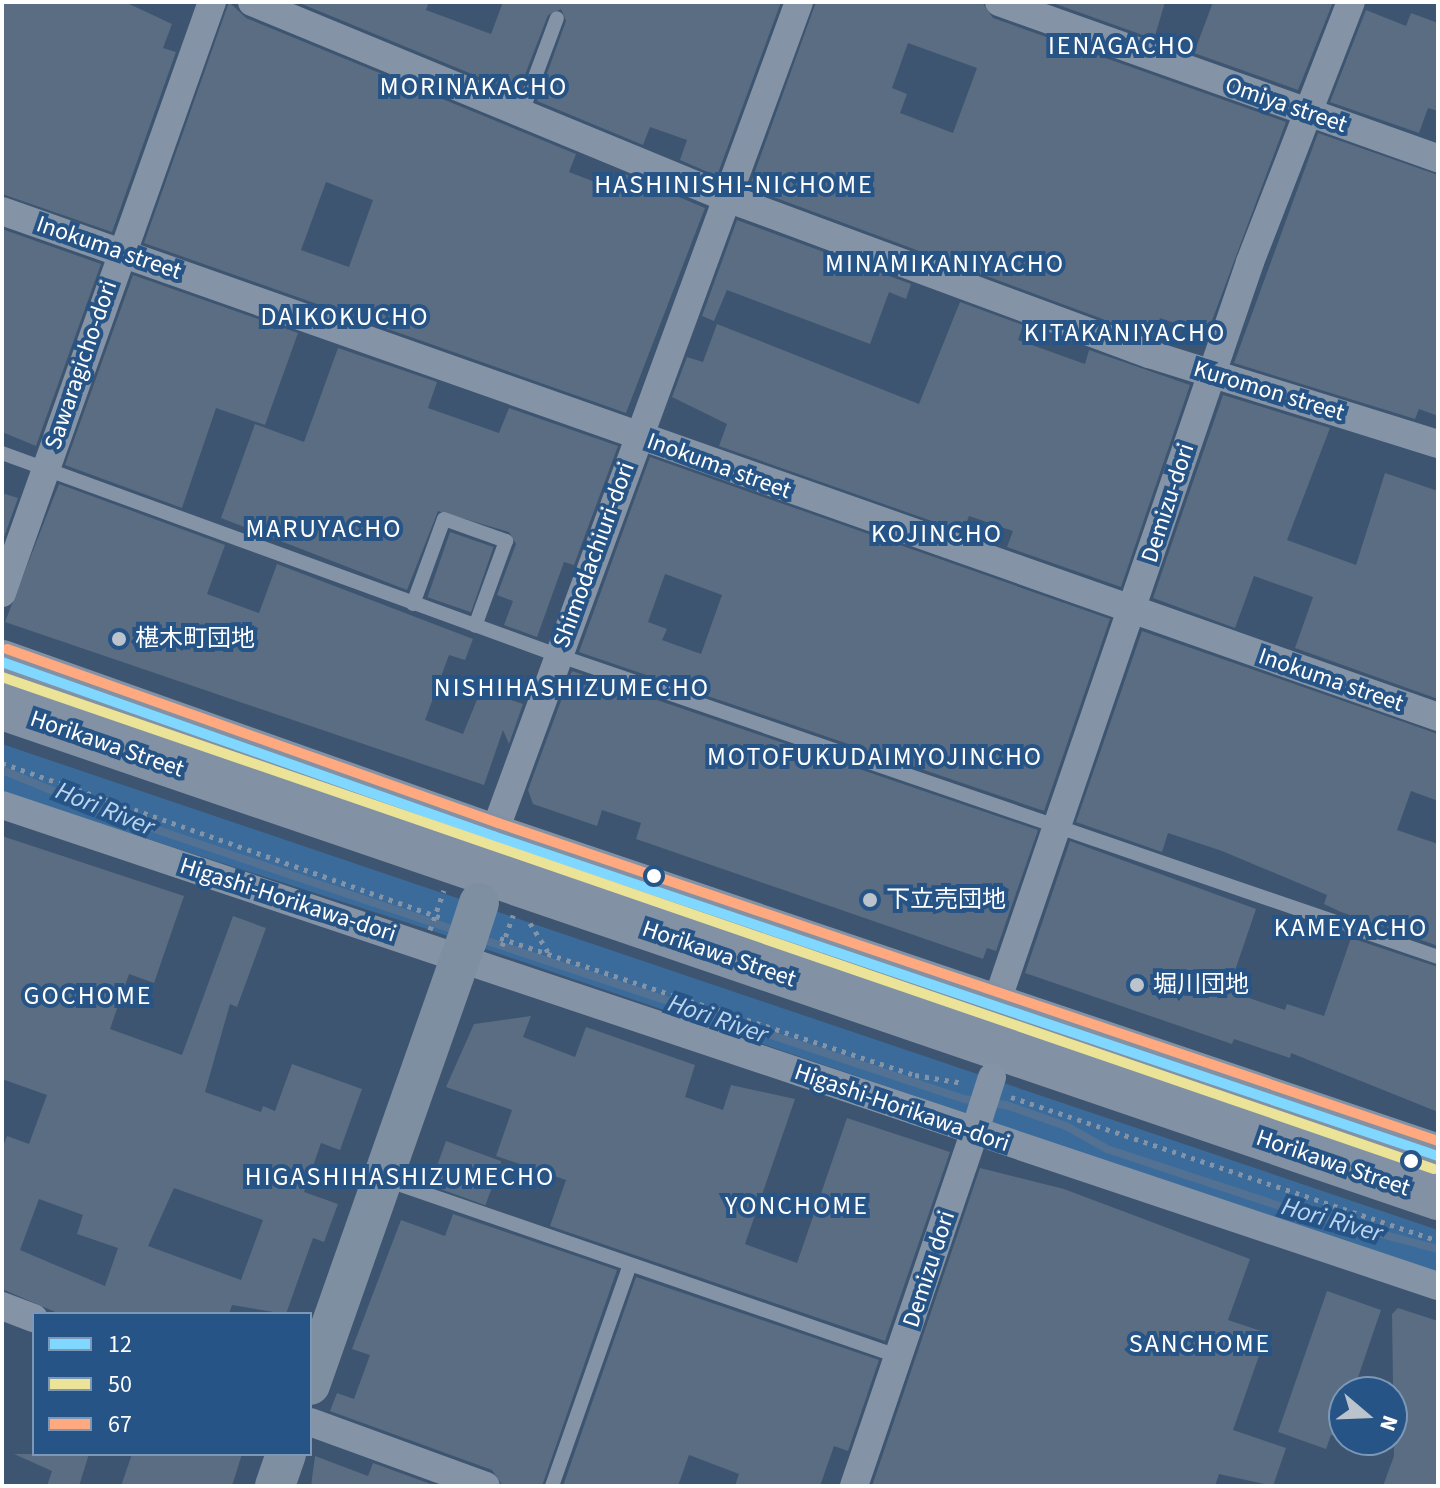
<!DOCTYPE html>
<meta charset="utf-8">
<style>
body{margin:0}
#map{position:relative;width:1440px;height:1488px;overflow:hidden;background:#3d5570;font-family:"Source Sans 3","Noto Sans JP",sans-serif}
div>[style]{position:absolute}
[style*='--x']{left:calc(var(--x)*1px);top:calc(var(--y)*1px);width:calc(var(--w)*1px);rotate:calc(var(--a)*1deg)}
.green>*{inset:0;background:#3b6b9b}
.stream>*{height:8px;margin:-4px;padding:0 4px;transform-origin:4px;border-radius:4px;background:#537193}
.building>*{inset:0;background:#5a6d82;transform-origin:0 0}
.path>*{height:5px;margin-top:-2.5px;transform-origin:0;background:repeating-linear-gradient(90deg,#8494a6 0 4px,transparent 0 10px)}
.lane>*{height:14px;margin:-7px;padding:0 7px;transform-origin:7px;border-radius:7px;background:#8494a6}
.street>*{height:28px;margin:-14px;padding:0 14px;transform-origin:14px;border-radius:14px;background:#8494a6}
.secondary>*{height:40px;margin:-20px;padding:0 20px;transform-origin:20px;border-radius:20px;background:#7e8fa2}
.primary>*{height:44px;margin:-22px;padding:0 22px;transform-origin:22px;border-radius:22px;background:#8291a3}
.path-bridge>*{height:5px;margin-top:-2.5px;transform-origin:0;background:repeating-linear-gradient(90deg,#8494a6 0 4px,transparent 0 10px)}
.street-bridge>*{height:28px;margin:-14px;padding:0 14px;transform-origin:14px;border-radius:14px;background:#8494a6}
.secondary-bridge>*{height:40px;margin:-20px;padding:0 20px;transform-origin:20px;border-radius:20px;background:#7e8fa2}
.bus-1>*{height:10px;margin:-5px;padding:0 5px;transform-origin:5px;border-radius:5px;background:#80d7ff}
.bus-2>*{height:10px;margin:-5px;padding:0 5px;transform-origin:5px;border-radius:5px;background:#ebe397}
.bus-3>*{height:10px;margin:-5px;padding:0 5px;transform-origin:5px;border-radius:5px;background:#ffa980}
.dots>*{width:22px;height:22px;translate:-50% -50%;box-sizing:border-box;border:4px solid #275486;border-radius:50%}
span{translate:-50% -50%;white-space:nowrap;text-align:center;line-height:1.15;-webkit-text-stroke:8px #275486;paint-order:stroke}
.street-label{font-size:24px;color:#fff}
.poi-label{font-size:24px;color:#fff}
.left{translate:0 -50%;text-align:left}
.neighbourhood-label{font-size:26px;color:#fff;letter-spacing:2px}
.water-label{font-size:26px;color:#bdd6ef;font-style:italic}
.frame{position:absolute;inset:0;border:4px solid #fff;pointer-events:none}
.legend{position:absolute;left:32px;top:1312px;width:280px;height:144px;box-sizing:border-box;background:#275486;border:2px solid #7d98b6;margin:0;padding:10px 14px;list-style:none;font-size:24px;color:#fff}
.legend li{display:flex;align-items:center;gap:16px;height:40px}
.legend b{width:40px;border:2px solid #7d98b6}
.north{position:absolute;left:1328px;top:1376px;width:80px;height:80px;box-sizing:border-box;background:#275486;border:2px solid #7d98b6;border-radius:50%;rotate:109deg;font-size:22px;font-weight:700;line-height:32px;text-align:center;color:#fff}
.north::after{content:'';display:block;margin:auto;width:28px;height:36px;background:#bbc4cd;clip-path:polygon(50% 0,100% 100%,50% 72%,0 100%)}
</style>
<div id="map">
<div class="green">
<div style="clip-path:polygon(2px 744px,1438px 1230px,1438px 1275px,427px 929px,2px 792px)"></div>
</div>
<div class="stream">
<div style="--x:2;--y:770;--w:113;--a:22.3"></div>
<div style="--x:107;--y:813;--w:370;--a:18.6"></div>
<div style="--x:478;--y:938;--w:512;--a:18.33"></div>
<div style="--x:964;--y:1099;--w:42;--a:8.1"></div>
<div style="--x:1006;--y:1105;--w:64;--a:19.3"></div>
<div style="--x:1066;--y:1126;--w:47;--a:29.3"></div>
<div style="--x:1107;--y:1149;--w:201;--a:18.3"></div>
<div style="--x:1298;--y:1212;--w:145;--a:14.8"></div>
</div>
<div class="building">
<div style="clip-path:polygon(2px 2px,125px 2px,172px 24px,163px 48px,176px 52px,112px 232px,2px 194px)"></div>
<div style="clip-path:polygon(evenodd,229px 2px,246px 18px,576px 154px,569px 172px,616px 190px,622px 173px,705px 208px,626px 413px,144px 243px,229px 2px,326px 182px,373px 200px,349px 267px,301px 250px,326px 182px)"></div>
<div style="clip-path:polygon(297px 2px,429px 2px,426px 10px,491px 34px,503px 2px,781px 2px,717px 176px,680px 160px,687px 140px,650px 127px,643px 145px,537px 101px,566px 21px,561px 9px,548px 15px,518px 93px)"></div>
<div style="clip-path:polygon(evenodd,816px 2px,982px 2px,993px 18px,1286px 122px,1207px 334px,1160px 318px,1154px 338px,749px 188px,816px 2px,908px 43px,977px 68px,953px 133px,900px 113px,907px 94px,892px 88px,908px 43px)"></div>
<div style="clip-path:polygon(1050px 2px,1165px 2px,1154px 39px)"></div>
<div style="clip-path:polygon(1213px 2px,1333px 2px,1298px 90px,1194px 53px)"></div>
<div style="clip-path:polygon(1366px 10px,1406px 26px,1411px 13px,1438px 23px,1438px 111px,1428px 108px,1419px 133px,1330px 102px)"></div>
<div style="clip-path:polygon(1318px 133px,1438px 175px,1438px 416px,1419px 409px,1415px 419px,1234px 363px)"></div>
<div style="clip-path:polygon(737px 220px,911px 284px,906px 299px,889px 292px,870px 344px,727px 290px,714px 321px,702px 316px)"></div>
<div style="clip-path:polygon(2px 229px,101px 264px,36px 446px,2px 432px)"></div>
<div style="clip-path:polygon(133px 275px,298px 333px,265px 425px,216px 408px,182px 508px,65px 465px)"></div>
<div style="clip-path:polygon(960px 302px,1023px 325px,1018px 340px,1085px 364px,1089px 350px,1190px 385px,1121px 587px,1007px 547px,1013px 531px,969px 516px,963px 532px,719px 446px,727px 424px,672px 397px,687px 357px,703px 362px,717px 324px,919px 404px)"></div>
<div style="clip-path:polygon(338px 348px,437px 382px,428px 408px,499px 433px,509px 408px,618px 446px,574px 565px,564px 562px,537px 637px,504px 625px,513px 601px,497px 595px,516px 544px,509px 532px,438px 511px,407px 590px,221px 518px,255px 424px,304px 442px)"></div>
<div style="clip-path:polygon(1223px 395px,1330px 428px,1287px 540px,1356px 565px,1385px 473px,1438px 491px,1438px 699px,1295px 648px,1313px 597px,1254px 576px,1235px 628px,1153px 598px)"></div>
<div style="clip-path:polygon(evenodd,650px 457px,1110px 619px,1044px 811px,579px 652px,650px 457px,665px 574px,722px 595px,701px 654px,662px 640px,667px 629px,648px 622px,665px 574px)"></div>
<div style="clip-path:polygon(59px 484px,225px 545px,207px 594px,259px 613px,277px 564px,473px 639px,465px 660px,449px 655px,425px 720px,463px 734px,481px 690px,523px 704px,509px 744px,503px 730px,484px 785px,5px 622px)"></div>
<div style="clip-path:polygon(2px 493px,18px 498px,4px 537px,2px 537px)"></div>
<div style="left:450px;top:532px;width:46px;height:69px;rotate:19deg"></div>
<div style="clip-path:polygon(1142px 631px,1438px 734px,1438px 801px,1411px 791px,1397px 830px,1438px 844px,1438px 946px,1341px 912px,1324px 904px,1327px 895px,1222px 851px,1168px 833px,1162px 852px,1076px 822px)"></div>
<div style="clip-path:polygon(572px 671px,1038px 830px,996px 951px,987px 948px,983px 959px,636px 839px,641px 823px,602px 810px,597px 826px,533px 804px,528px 790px)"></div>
<div style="clip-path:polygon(evenodd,2px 836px,184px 896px,154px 983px,129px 974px,110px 1029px,182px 1055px,233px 916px,266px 928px,237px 1007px,230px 1004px,205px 1092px,261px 1112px,263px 1106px,275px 1111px,292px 1064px,362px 1089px,340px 1150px,321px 1143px,304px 1192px,338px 1204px,324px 1242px,313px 1238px,286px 1314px,232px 1305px,229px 1314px,60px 1314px,2px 1289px,2px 1149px,7px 1136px,29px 1144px,47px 1095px,2px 1079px,2px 836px,174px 1188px,263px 1220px,241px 1280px,148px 1246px,174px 1188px,2px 836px,39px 1199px,83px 1215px,77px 1234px,118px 1248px,105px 1286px,20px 1250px,39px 1199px)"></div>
<div style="clip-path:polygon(1070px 841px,1256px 909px,1228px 991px,1285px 1010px,1287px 1004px,1324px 1016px,1351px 938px,1438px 967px,1438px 1112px,1291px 1053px,1290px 1058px,1234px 1039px,1232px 1044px,1025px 973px)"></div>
<div style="clip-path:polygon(531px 1016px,523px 1037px,575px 1057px,586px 1027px,695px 1065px,685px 1097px,723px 1110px,731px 1085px,795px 1099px,745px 1244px,797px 1263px,847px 1118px,950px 1152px,885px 1341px,550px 1226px,566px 1180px,496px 1156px,512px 1110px,446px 1087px,474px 1024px)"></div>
<div style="left:446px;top:1141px;width:59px;height:47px;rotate:20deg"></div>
<div style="clip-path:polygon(980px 1168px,1064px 1189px,1250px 1259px,1228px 1320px,1267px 1333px,1233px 1430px,1286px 1448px,1273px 1486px,1219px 1474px,1215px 1486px,872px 1486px)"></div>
<div style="clip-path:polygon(453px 1214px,617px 1270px,542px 1486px,503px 1486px,492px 1470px,330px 1411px,337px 1393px,354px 1399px,370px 1355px,352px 1349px,401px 1220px,445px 1236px)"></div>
<div style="clip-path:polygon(636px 1277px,879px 1360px,848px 1451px,834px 1446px,820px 1486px,735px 1486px,739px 1474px,689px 1455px,678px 1486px,563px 1486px)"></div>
<div style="clip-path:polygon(1327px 1291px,1381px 1310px,1353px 1392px,1344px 1392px,1344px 1440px,1331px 1435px,1326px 1449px,1278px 1432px)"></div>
<div style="clip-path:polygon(1398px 1308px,1438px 1321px,1438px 1486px,1383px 1486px,1394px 1456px,1392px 1314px)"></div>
<div style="clip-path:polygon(14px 1454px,89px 1454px,79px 1486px,47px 1486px,52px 1471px)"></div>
<div style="clip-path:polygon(132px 1454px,242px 1454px,232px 1486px,121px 1486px)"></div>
<div style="clip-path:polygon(315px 1456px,368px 1476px,373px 1463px,436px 1486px,311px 1486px)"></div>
</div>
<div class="path">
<div style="--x:2;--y:763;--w:466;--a:19.4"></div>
<div style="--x:530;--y:923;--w:36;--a:58"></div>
<div style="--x:500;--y:938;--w:437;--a:18.3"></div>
<div style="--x:915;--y:1075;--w:49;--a:9.5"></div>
<div style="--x:1011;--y:1097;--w:451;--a:18.6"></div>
</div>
<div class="lane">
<div style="--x:522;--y:112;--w:100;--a:-69.6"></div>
<div style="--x:2;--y:453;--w:591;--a:20"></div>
<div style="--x:557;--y:655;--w:931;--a:18.92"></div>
<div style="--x:413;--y:604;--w:90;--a:-70"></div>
<div style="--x:444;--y:519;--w:66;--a:19.5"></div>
<div style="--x:506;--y:541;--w:90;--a:110"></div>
<div style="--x:386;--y:1180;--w:544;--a:19"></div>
<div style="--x:552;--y:1486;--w:232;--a:-70.6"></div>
</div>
<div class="street">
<div style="--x:252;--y:2;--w:514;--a:22.42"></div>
<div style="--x:727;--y:198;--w:450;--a:20.3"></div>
<div style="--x:1149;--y:354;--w:303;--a:17.3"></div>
<div style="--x:999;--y:2;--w:466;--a:19.6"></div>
<div style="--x:2;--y:211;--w:1523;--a:19.41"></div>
<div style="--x:2;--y:593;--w:627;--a:-70.44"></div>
<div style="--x:2;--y:805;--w:1514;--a:18.52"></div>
<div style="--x:493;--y:836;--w:888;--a:-69.85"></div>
<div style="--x:995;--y:1007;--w:787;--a:-71.1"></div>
<div style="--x:1250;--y:262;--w:279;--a:-68.8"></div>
<div style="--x:2;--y:1306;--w:34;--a:21"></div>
<div style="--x:310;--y:1422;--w:187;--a:20"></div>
<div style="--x:854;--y:1486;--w:385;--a:-71.2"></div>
</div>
<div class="secondary">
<div style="--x:310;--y:1385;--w:469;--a:-70.6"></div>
<div style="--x:275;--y:1486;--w:34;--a:-71"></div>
</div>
<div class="primary">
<div style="--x:2;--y:662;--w:521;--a:19.51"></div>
<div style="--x:493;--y:836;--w:998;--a:18.71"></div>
<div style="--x:2;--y:708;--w:1517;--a:18.84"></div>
</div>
<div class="path-bridge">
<div style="--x:430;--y:930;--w:42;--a:-70.7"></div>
<div style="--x:502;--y:946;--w:33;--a:-70"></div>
</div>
<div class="street-bridge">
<div style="--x:978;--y:1121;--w:46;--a:-72.3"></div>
</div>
<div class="secondary-bridge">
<div style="--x:466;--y:943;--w:42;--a:-72"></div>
</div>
<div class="bus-1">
<div style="--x:2;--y:662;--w:521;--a:19.51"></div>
<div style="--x:493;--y:836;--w:998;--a:18.71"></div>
</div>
<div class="bus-2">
<div style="--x:2;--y:677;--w:1514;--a:18.96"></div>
</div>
<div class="bus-3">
<div style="--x:7;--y:649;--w:521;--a:19.51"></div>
<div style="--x:498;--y:823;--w:992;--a:18.69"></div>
</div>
<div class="dots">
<div style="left:119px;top:639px;background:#bbc4cd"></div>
<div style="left:654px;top:876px;background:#fff"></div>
<div style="left:870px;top:900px;background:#bbc4cd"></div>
<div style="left:1137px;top:985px;background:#bbc4cd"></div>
<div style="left:1411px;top:1161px;background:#fff"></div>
</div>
<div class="street-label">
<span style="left:1286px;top:105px;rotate:19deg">Omiya street</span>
<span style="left:109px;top:248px;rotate:19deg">Inokuma street</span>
<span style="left:81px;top:365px;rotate:-71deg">Sawaragicho-dori</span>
<span style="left:1269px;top:391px;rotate:17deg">Kuromon street</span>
<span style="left:719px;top:466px;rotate:20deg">Inokuma street</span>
<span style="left:1168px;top:503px;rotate:-72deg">Demizu-dori</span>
<span style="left:594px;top:555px;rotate:-70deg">Shimodachiuri-dori</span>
<span style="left:1331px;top:680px;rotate:19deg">Inokuma street</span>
<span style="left:107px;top:744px;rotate:19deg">Horikawa Street</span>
<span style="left:288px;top:900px;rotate:18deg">Higashi-Horikawa-dori</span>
<span style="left:719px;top:954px;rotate:19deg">Horikawa Street</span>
<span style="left:902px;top:1108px;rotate:19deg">Higashi-Horikawa-dori</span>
<span style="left:1333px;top:1163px;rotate:19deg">Horikawa Street</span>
<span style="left:929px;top:1269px;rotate:-72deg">Demizu dori</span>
</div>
<div class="poi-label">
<span class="left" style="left:135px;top:639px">椹木町団地</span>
<span class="left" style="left:886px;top:900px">下立売団地</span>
<span class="left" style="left:1153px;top:985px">堀川団地</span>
</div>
<div class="neighbourhood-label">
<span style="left:1122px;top:46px">IENAGACHO</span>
<span style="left:474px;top:87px">MORINAKACHO</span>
<span style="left:734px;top:185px">HASHINISHI-NICHOME</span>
<span style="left:945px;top:264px">MINAMIKANIYACHO</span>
<span style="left:345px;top:317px">DAIKOKUCHO</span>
<span style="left:1125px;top:333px">KITAKANIYACHO</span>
<span style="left:324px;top:529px">MARUYACHO</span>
<span style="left:937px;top:534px">KOJINCHO</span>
<span style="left:572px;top:688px">NISHIHASHIZUMECHO</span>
<span style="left:875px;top:757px">MOTOFUKUDAIMYOJINCHO</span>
<span style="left:1351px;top:928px">KAMEYACHO</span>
<span style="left:88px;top:996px">GOCHOME</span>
<span style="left:400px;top:1177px">HIGASHIHASHIZUMECHO</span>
<span style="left:797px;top:1206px">YONCHOME</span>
<span style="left:1200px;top:1344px">SANCHOME</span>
</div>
<div class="water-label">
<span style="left:105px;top:809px;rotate:22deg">Hori River</span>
<span style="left:718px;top:1019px;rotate:19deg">Hori River</span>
<span style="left:1332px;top:1220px;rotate:16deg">Hori River</span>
</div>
<div class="frame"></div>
<ul class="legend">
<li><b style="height:10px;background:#80d7ff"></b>12</li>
<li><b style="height:10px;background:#ebe397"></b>50</li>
<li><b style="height:10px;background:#ffa980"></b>67</li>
</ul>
<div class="north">N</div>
</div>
